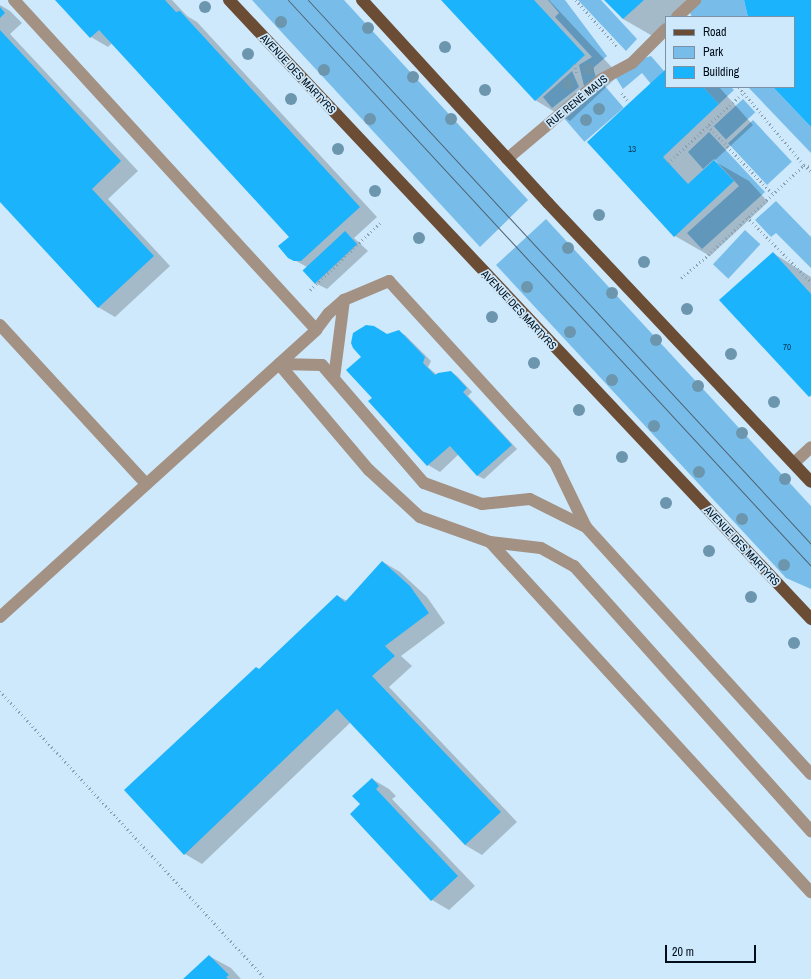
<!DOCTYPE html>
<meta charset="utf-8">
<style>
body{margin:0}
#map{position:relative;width:811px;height:979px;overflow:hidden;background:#cee9fc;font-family:"Archivo Narrow",sans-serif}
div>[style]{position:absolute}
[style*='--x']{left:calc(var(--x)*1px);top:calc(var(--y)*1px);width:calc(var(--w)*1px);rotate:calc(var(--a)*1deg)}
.green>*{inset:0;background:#78bdea;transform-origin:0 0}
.shadow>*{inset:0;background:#0003}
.building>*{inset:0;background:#1cb3fd;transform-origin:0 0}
.path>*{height:2.5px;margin-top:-1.25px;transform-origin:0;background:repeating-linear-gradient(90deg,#8aa0b1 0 1px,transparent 0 4px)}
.minor>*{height:12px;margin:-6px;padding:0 6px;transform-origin:6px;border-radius:6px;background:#a39184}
.major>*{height:12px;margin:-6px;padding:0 6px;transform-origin:6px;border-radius:6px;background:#6b4d35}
.tram>*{height:1px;margin:-0.5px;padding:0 0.5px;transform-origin:0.5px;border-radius:0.5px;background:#506270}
.trees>*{width:12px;height:12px;margin:-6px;border-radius:50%;background:#6c95ae}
span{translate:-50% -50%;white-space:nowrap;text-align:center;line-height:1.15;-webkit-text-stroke:3.5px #cee9fc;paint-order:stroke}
.number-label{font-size:9px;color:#083651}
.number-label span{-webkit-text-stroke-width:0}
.street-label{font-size:11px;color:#010d18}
.legend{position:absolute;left:665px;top:16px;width:130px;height:72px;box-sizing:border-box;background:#cee9fc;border:1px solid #7c91a1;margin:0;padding:5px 7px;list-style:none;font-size:12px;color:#010d18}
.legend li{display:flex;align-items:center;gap:8px;height:20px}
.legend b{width:20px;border:1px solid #7c91a1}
.scale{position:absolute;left:665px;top:945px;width:91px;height:18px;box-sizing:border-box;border:2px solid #010d18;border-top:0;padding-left:5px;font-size:12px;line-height:14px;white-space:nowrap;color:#010d18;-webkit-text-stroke:3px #cee9fc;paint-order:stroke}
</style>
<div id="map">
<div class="green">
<div style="clip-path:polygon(252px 0,344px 0,528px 200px,480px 247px)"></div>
<div style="clip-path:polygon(548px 0,565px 0,607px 56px,593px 68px,596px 77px,584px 86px,579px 65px,592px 57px,555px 17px,559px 13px)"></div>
<div style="clip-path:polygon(578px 0,601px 0,637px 39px,626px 51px)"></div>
<div style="clip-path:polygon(700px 0,744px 0,748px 17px,692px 17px,690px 13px,695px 4px)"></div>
<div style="clip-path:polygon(651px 56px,664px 71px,651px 84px,642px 73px,623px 89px,616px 78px,641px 59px)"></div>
<div style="clip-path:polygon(572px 71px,579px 87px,552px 108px,543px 97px)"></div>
<div style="left:604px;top:85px;width:30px;height:52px;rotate:49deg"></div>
<div style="clip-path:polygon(703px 87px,731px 87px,734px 90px,719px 104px)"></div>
<div style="clip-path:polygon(748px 87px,773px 87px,811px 127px,811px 153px)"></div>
<div style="left:743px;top:99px;width:18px;height:40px;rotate:47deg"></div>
<div style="left:753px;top:120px;width:57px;height:34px;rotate:47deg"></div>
<div style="clip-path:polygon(709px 132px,765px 192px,702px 249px,687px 233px,739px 186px,714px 159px,703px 169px,688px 152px)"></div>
<div style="clip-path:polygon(776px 201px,811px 237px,811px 268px,776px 233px,771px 237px,755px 220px)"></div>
<div style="clip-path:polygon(546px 219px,811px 506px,811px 589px,786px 578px,496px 265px)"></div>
<div style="left:745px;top:230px;width:21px;height:47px;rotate:43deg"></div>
</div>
<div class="shadow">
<div style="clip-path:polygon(57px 0,172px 0,187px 16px,197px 22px,377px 217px,354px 238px,368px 251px,327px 289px,315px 283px,307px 267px,289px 257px,290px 237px,112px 43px,108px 47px,91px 37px)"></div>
<div style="clip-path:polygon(442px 0,549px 0,619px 75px,570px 121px,535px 100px)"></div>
<div style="clip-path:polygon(606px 0,697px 0,678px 17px,666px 17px,666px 28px,656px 38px,623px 19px)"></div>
<div style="clip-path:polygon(0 5px,10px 11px,22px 23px,10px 34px,138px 171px,108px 199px,170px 266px,115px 317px,98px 307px,0 200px)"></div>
<div style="clip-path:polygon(666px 71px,666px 87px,719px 87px,753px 125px,714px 161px,749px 181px,768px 202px,710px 256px,675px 236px,588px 142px)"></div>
<div style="clip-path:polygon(773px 253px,811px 277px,811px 397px,810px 396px)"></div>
<div style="clip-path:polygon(399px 332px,405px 335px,431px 361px,428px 367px,437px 375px,451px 372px,457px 376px,472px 392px,468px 396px,517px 449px,484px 479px,478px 476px,459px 454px,440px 472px,428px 465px,374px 398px,387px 335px)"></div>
<div style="clip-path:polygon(383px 562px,400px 572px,427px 597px,445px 623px,401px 656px,412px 666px,389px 687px,517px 822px,482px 855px,465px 845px,351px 722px,202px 864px,185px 854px,259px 670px,338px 596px,347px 601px)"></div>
<div style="clip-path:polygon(372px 779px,389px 789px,396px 796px,392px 799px,475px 886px,449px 910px,432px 900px,362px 804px)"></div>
<div style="clip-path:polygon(209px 956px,231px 968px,241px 979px,185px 979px)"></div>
</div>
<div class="building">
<div style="clip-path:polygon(55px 0,165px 0,176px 12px,180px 11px,360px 207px,301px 261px,294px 261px,288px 258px,278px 246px,289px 237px,99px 30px,90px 38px)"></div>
<div style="clip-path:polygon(441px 0,534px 0,585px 55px,535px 101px)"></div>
<div style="clip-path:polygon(604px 0,644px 0,623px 19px)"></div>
<div style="clip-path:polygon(744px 0,811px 0,811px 127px,773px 87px,794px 87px,794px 17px,748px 17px)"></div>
<div style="clip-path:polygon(0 7px,5px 13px,0 18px)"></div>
<div style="clip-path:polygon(0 30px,121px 161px,92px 189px,154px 256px,98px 308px,0 202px)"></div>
<div style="clip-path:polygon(666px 69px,666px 87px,703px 87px,719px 104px,663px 157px,688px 184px,714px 160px,734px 181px,674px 237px,587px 142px)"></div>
<div style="left:345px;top:231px;width:18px;height:58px;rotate:47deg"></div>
<div style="clip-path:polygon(773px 252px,811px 294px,811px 395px,809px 397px,719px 300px)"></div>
<div style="clip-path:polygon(366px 325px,374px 326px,387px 334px,399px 330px,425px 357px,423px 363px,435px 375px,438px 373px,451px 371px,467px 388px,463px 392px,512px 445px,477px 476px,450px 446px,427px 466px,368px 401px,372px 398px,346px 370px,361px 357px,353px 348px,351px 343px,353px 333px)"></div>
<div style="clip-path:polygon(382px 561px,410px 586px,429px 613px,385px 646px,395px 656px,372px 676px,501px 812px,465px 845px,337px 709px,184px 855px,124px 790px,256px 667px,259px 669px,337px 595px,345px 602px)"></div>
<div style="clip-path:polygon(372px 778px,379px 786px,376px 789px,458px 876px,431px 901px,350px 814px,360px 804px,352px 796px)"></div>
<div style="clip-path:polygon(209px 955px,229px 975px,226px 977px,228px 979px,183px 979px)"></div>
</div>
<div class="path">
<div style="--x:576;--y:0;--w:62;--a:48.3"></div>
<div style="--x:574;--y:64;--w:9;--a:72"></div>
<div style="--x:739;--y:87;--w:102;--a:50.2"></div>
<div style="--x:804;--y:165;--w:9;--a:41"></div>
<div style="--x:622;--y:93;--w:12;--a:55"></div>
<div style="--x:708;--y:126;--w:94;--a:46.3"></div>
<div style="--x:668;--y:163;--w:104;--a:-43.1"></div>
<div style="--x:747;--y:217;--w:91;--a:45.4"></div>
<div style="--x:681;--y:278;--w:35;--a:-40"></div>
<div style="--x:708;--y:255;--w:132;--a:-43.2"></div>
<div style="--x:804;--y:165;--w:7;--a:16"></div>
<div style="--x:310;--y:290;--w:98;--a:-43.8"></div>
<div style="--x:0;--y:691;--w:392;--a:47.3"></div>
</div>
<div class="minor">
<div style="--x:14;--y:0;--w:447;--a:47.5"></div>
<div style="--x:677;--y:17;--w:25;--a:-43"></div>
<div style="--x:507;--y:159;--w:124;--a:-40.1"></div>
<div style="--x:602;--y:79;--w:34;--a:-28"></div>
<div style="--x:632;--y:63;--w:48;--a:-45"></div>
<div style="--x:0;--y:325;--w:216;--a:47.4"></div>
<div style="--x:279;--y:364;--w:139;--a:49.7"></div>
<div style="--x:369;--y:470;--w:69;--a:42.7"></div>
<div style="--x:420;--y:517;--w:74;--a:19.7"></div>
<div style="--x:490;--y:542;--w:51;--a:6.7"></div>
<div style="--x:541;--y:548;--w:38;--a:29"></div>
<div style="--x:574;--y:566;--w:356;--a:48.2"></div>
<div style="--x:279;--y:364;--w:43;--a:1.3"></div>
<div style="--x:322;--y:365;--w:156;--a:49.2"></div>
<div style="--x:424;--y:483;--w:62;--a:19.9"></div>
<div style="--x:482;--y:504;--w:48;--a:-5.9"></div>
<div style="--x:530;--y:499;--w:63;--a:26.6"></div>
<div style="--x:334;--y:378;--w:79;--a:-82.7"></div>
<div style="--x:794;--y:463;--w:23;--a:-43"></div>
<div style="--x:490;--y:542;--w:475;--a:47.5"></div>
<div style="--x:0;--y:617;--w:427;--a:-42.2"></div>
<div style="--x:316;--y:330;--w:21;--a:-53"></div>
<div style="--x:329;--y:313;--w:20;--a:-41"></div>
<div style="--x:344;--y:300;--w:49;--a:-22.9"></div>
<div style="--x:389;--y:281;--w:246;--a:47.6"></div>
<div style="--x:555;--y:463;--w:71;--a:64.2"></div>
<div style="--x:586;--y:527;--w:334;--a:47.7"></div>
</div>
<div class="major">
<div style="--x:229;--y:0;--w:850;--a:46.76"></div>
<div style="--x:362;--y:0;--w:275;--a:47.5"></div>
<div style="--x:548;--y:203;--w:383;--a:46.7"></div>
</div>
<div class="tram">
<div style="--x:288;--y:0;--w:771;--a:47.26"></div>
<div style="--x:308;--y:0;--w:741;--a:47.24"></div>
</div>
<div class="trees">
<div style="left:205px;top:7px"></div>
<div style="left:281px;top:22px"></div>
<div style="left:368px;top:28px"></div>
<div style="left:445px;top:47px"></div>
<div style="left:248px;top:54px"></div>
<div style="left:588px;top:69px"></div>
<div style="left:324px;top:70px"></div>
<div style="left:413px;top:77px"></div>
<div style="left:568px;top:84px"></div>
<div style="left:485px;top:90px"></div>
<div style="left:291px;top:99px"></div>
<div style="left:599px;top:109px"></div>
<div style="left:370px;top:119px"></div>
<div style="left:451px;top:119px"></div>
<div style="left:586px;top:120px"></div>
<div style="left:338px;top:149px"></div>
<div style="left:375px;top:191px"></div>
<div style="left:599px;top:215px"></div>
<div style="left:419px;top:238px"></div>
<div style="left:568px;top:248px"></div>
<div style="left:644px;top:262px"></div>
<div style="left:527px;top:287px"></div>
<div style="left:612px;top:293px"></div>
<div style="left:687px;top:309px"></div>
<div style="left:492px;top:317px"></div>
<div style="left:570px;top:332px"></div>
<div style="left:656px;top:340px"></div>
<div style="left:731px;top:354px"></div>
<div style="left:534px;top:363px"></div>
<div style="left:612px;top:380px"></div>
<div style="left:698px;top:386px"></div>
<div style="left:774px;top:402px"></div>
<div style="left:579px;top:410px"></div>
<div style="left:654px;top:426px"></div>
<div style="left:742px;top:433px"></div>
<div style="left:622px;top:457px"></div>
<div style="left:699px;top:472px"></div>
<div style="left:785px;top:479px"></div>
<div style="left:666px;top:503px"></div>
<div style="left:742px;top:519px"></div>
<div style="left:709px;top:551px"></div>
<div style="left:784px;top:565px"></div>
<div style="left:751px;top:597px"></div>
<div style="left:794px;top:643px"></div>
</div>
<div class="number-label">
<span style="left:632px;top:149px">13</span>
<span style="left:787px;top:347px">70</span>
</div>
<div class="street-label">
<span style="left:298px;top:74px;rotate:47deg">AVENUE DES MARTYRS</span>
<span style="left:577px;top:101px;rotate:-39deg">RUE RENÉ MAUS</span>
<span style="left:519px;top:310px;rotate:47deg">AVENUE DES MARTYRS</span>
<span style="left:742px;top:546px;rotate:47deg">AVENUE DES MARTYRS</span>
</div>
<ul class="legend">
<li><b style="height:5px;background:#6b4d35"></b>Road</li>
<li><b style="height:11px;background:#78bdea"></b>Park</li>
<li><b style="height:11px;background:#1cb3fd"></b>Building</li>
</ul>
<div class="scale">20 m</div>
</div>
